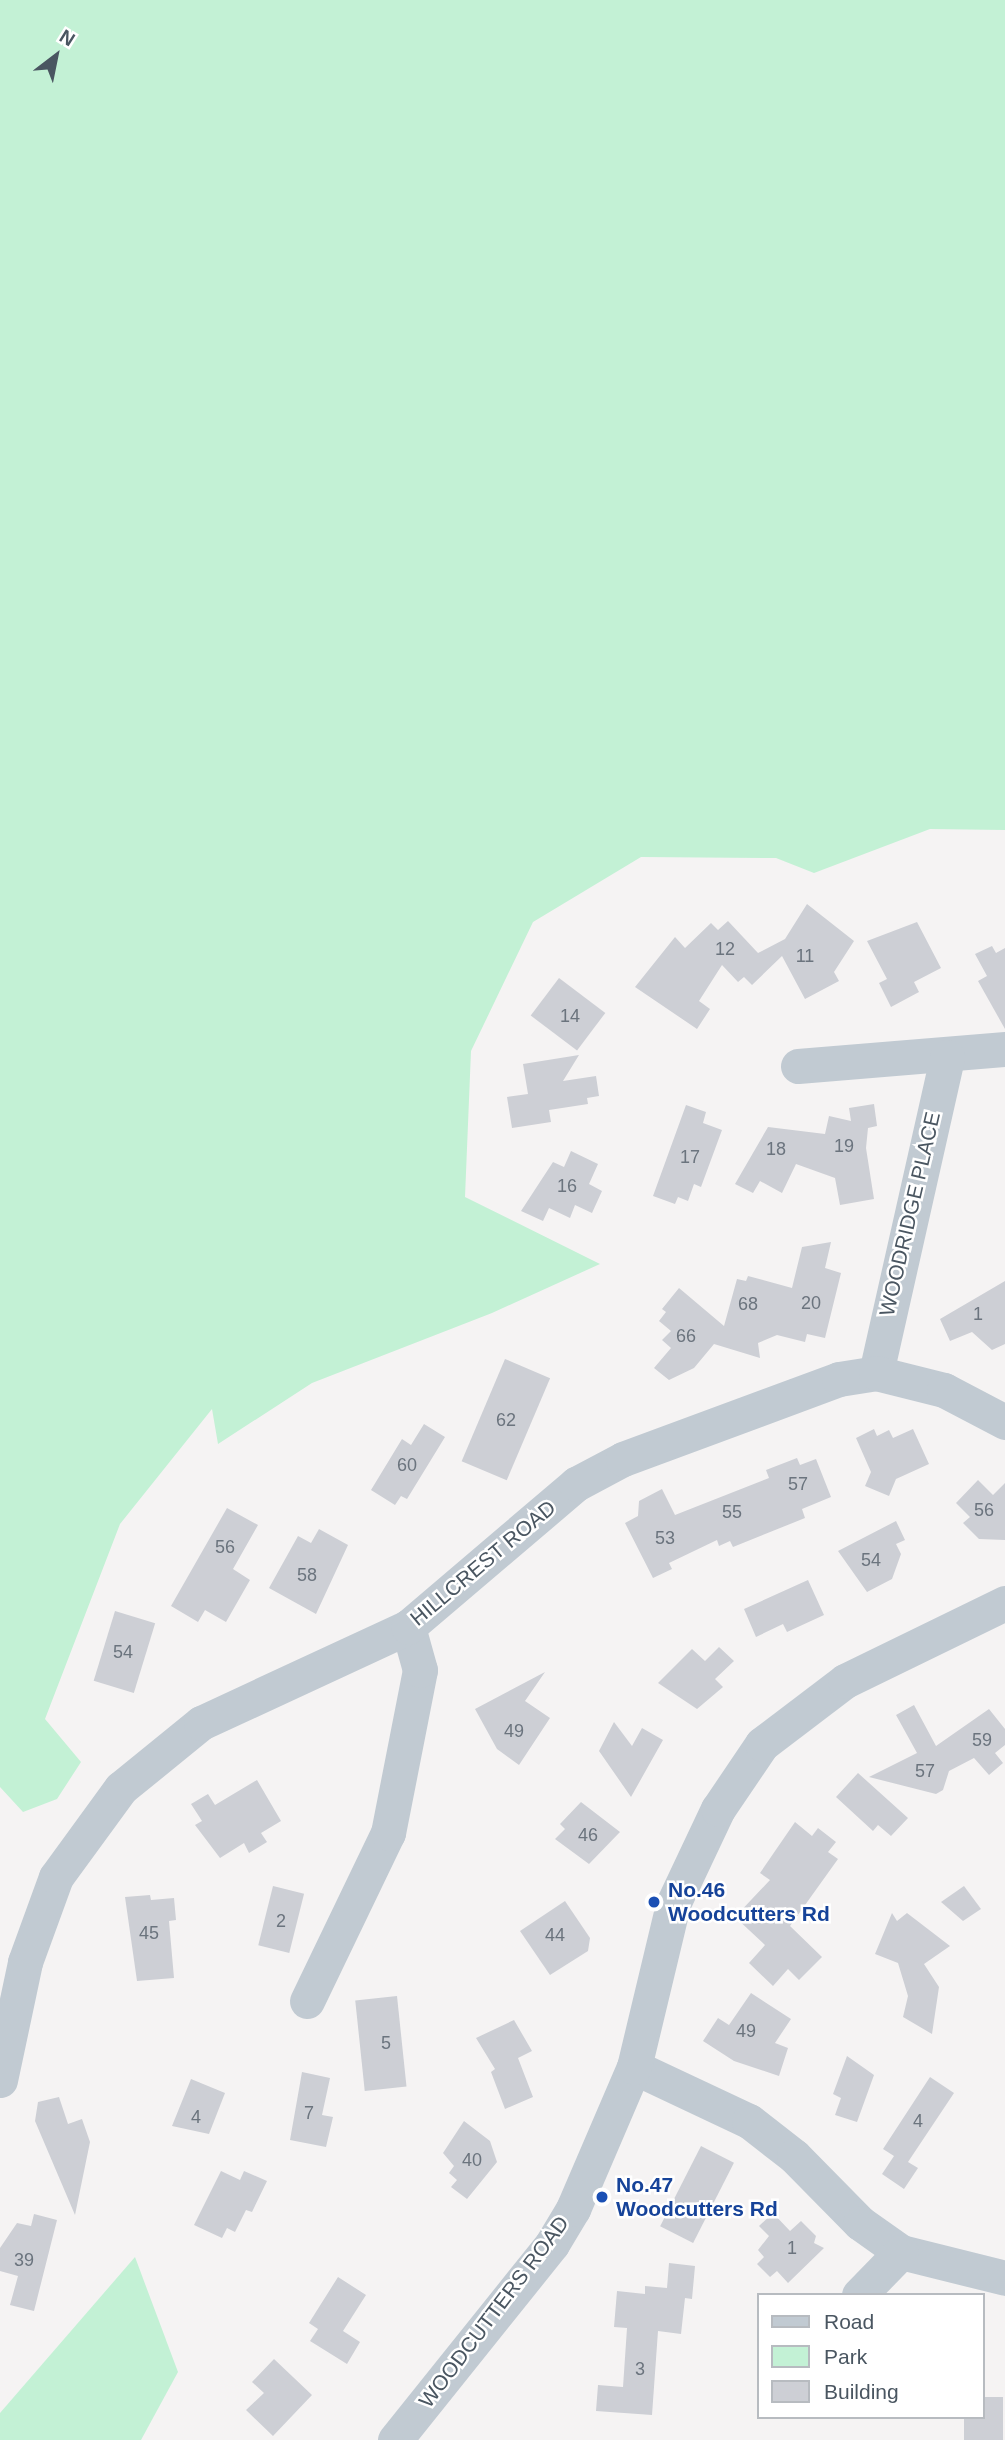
<!DOCTYPE html>
<style>
body{margin:0}
#map{position:relative;width:1005px;height:2440px;overflow:hidden;background:#f5f3f3;font-family:Helvetica,sans-serif}
div>[style]{position:absolute}
[style*='--x']{left:calc(var(--x)*1px);top:calc(var(--y)*1px);width:calc(var(--w)*1px);rotate:calc(var(--a)*1deg)}
.green>*{inset:0;background:#c3f1d5}
.building>*{inset:0;background:#cdcfd5;transform-origin:0 0}
.minor>*{height:35px;margin:-17.5px;padding:0 17.5px;transform-origin:17.5px;border-radius:17.5px;background:#c1cad2}
.dots>*{width:19px;height:19px;translate:-50% -50%;box-sizing:border-box;border:4px solid #fff;border-radius:50%}
span{translate:-50% -50%;white-space:nowrap;text-align:center;line-height:1.15;-webkit-text-stroke:5px #fff;paint-order:stroke}
.number-label{font-size:18px;color:#6b747e}
.number-label span{-webkit-text-stroke-width:0}
.street-label{font-size:21px;color:#4a5661}
.transit-label{font-size:21px;color:#164399;font-weight:700}
.left{translate:0 -50%;text-align:left}
.legend{position:absolute;left:757px;top:2293px;width:228px;height:126px;box-sizing:border-box;background:#fff;border:2px solid #b7bbc0;margin:0;padding:9px 12px;list-style:none;font-size:21px;color:#4a5661}
.legend li{display:flex;align-items:center;gap:14px;height:35px}
.legend b{width:35px;border:2px solid #b7bbc0}
.north{position:absolute;left:21px;top:21px;width:70px;height:70px;-webkit-text-stroke:5px #fff;paint-order:stroke;rotate:32deg;font-size:19px;font-weight:700;line-height:28px;text-align:center;color:#4a5661}
.north::after{content:'';display:block;margin:auto;width:24px;height:32px;background:#4a5661;clip-path:polygon(50% 0,100% 100%,50% 72%,0 100%)}
</style>
<div id="map">
<div class="green">
<div style="clip-path:polygon(0 0,1005px 0,1005px 830px,930px 829px,814px 873px,776px 858px,641px 857px,533px 922px,471px 1051px,465px 1197px,600px 1264px,492px 1313px,312px 1383px,218px 1444px,212px 1409px,120px 1524px,45px 1719px,81px 1762px,57px 1799px,23px 1812px,0 1787px)"></div>
<div style="clip-path:polygon(135px 2257px,178px 2372px,141px 2440px,0 2440px,0 2413px)"></div>
</div>
<div class="building">
<div style="clip-path:polygon(807px 904px,854px 941px,834px 972px,839px 981px,805px 999px,782px 956px,752px 985px,744px 977px,738px 982px,722px 965px,699px 1001px,710px 1009px,697px 1029px,635px 987px,675px 937px,685px 948px,711px 923px,718px 930px,728px 921px,758px 953px,785px 939px)"></div>
<div style="clip-path:polygon(917px 922px,941px 968px,914px 982px,919px 992px,891px 1007px,879px 983px,887px 979px,867px 941px)"></div>
<div style="clip-path:polygon(992px 946px,996px 953px,1005px 948px,1005px 1029px,978px 981px,987px 976px,975px 954px)"></div>
<div style="left:559px;top:978px;width:58px;height:47px;rotate:37deg"></div>
<div style="clip-path:polygon(579px 1055px,563px 1081px,596px 1076px,599px 1096px,587px 1098px,588px 1104px,549px 1110px,551px 1122px,512px 1128px,507px 1097px,528px 1094px,523px 1064px)"></div>
<div style="clip-path:polygon(874px 1104px,877px 1126px,868px 1128px,866px 1148px,874px 1199px,840px 1205px,835px 1178px,796px 1164px,782px 1193px,760px 1181px,753px 1193px,735px 1184px,768px 1127px,825px 1134px,829px 1116px,851px 1121px,849px 1108px)"></div>
<div style="clip-path:polygon(686px 1105px,706px 1112px,703px 1123px,722px 1130px,701px 1187px,694px 1184px,688px 1201px,678px 1197px,675px 1204px,653px 1196px)"></div>
<div style="clip-path:polygon(571px 1151px,598px 1164px,589px 1184px,602px 1191px,592px 1213px,575px 1205px,570px 1218px,549px 1208px,543px 1221px,521px 1211px,553px 1162px,564px 1167px)"></div>
<div style="clip-path:polygon(831px 1242px,825px 1268px,841px 1273px,825px 1338px,807px 1334px,805px 1342px,777px 1335px,758px 1343px,760px 1358px,714px 1344px,694px 1368px,669px 1380px,654px 1368px,671px 1348px,662px 1340px,671px 1331px,659px 1321px,666px 1312px,662px 1309px,679px 1288px,724px 1326px,737px 1279px,746px 1281px,748px 1276px,792px 1288px,802px 1247px)"></div>
<div style="clip-path:polygon(1005px 1281px,1005px 1344px,992px 1350px,972px 1332px,950px 1341px,940px 1319px)"></div>
<div style="left:505px;top:1359px;width:49px;height:111px;rotate:23deg"></div>
<div style="clip-path:polygon(424px 1424px,445px 1437px,407px 1499px,401px 1496px,395px 1505px,371px 1490px,402px 1439px,411px 1445px)"></div>
<div style="clip-path:polygon(874px 1429px,877px 1436px,889px 1430px,893px 1438px,913px 1429px,929px 1464px,896px 1479px,889px 1496px,865px 1486px,871px 1472px,856px 1438px)"></div>
<div style="clip-path:polygon(797px 1458px,800px 1465px,816px 1459px,831px 1497px,802px 1509px,805px 1518px,733px 1547px,730px 1541px,719px 1546px,717px 1540px,669px 1563px,672px 1569px,653px 1578px,625px 1523px,638px 1516px,639px 1501px,662px 1489px,675px 1515px,769px 1478px,766px 1470px)"></div>
<div style="clip-path:polygon(978px 1480px,993px 1495px,1005px 1483px,1005px 1540px,979px 1539px,963px 1523px,970px 1517px,956px 1503px)"></div>
<div style="clip-path:polygon(227px 1508px,258px 1525px,233px 1569px,250px 1580px,226px 1622px,205px 1610px,198px 1622px,171px 1606px)"></div>
<div style="clip-path:polygon(896px 1521px,905px 1540px,896px 1544px,901px 1554px,892px 1579px,867px 1592px,838px 1551px)"></div>
<div style="clip-path:polygon(319px 1529px,348px 1545px,316px 1614px,269px 1588px,298px 1536px,311px 1543px)"></div>
<div style="clip-path:polygon(808px 1580px,824px 1615px,787px 1632px,783px 1624px,756px 1637px,744px 1609px)"></div>
<div style="left:115px;top:1611px;width:42px;height:73px;rotate:17deg"></div>
<div style="clip-path:polygon(719px 1647px,734px 1661px,715px 1679px,723px 1687px,697px 1709px,658px 1683px,692px 1649px,705px 1661px)"></div>
<div style="clip-path:polygon(545px 1672px,525px 1701px,550px 1718px,519px 1765px,497px 1749px,475px 1709px)"></div>
<div style="clip-path:polygon(914px 1705px,936px 1746px,989px 1709px,1005px 1729px,1005px 1745px,995px 1753px,1003px 1763px,989px 1775px,974px 1758px,949px 1771px,943px 1790px,936px 1794px,869px 1777px,917px 1753px,896px 1715px)"></div>
<div style="clip-path:polygon(614px 1722px,632px 1746px,642px 1728px,663px 1740px,631px 1797px,599px 1751px)"></div>
<div style="clip-path:polygon(858px 1773px,908px 1818px,891px 1836px,878px 1825px,873px 1831px,836px 1797px)"></div>
<div style="clip-path:polygon(257px 1780px,281px 1821px,261px 1833px,267px 1842px,249px 1853px,244px 1843px,220px 1858px,195px 1825px,202px 1821px,191px 1804px,208px 1794px,215px 1805px)"></div>
<div style="clip-path:polygon(581px 1802px,620px 1832px,589px 1864px,555px 1839px,565px 1829px,560px 1824px)"></div>
<div style="clip-path:polygon(795px 1822px,812px 1836px,818px 1828px,836px 1842px,828px 1852px,838px 1859px,790px 1926px,822px 1957px,799px 1980px,788px 1969px,773px 1986px,749px 1963px,765px 1945px,735px 1917px,770px 1880px,760px 1873px)"></div>
<div style="left:273px;top:1886px;width:32px;height:61px;rotate:14deg"></div>
<div style="clip-path:polygon(964px 1886px,981px 1909px,963px 1921px,941px 1902px)"></div>
<div style="clip-path:polygon(150px 1895px,151px 1900px,174px 1898px,176px 1920px,169px 1921px,174px 1978px,137px 1981px,125px 1897px)"></div>
<div style="clip-path:polygon(565px 1901px,590px 1938px,588px 1951px,550px 1975px,520px 1931px)"></div>
<div style="clip-path:polygon(892px 1913px,897px 1921px,907px 1913px,950px 1946px,924px 1964px,939px 1987px,932px 2034px,903px 2017px,908px 1996px,898px 1963px,875px 1954px)"></div>
<div style="clip-path:polygon(751px 1993px,791px 2019px,775px 2043px,788px 2048px,779px 2076px,734px 2061px,703px 2041px,718px 2018px,729px 2025px)"></div>
<div style="left:397px;top:1996px;width:91px;height:42px;rotate:84deg"></div>
<div style="clip-path:polygon(514px 2020px,532px 2051px,518px 2058px,533px 2097px,505px 2109px,491px 2072px,495px 2069px,476px 2038px)"></div>
<div style="clip-path:polygon(847px 2056px,874px 2075px,857px 2122px,835px 2115px,841px 2098px,833px 2094px)"></div>
<div style="clip-path:polygon(302px 2072px,330px 2078px,322px 2115px,333px 2117px,326px 2147px,290px 2140px)"></div>
<div style="clip-path:polygon(930px 2077px,954px 2093px,908px 2162px,918px 2168px,904px 2189px,882px 2174px,894px 2156px,883px 2149px)"></div>
<div style="clip-path:polygon(191px 2079px,225px 2093px,209px 2134px,172px 2126px)"></div>
<div style="clip-path:polygon(59px 2097px,68px 2124px,82px 2119px,90px 2142px,75px 2215px,35px 2121px,38px 2102px)"></div>
<div style="clip-path:polygon(464px 2121px,490px 2141px,497px 2162px,467px 2199px,451px 2187px,457px 2180px,449px 2173px,454px 2166px,443px 2153px)"></div>
<div style="left:701px;top:2146px;width:37px;height:90px;rotate:27deg"></div>
<div style="clip-path:polygon(221px 2171px,240px 2180px,244px 2171px,267px 2181px,252px 2212px,246px 2210px,235px 2232px,227px 2228px,222px 2238px,194px 2225px)"></div>
<div style="clip-path:polygon(773px 2213px,790px 2231px,801px 2221px,816px 2236px,814px 2243px,824px 2248px,788px 2283px,777px 2271px,770px 2277px,757px 2264px,764px 2257px,758px 2250px,769px 2236px,759px 2226px)"></div>
<div style="clip-path:polygon(34px 2214px,57px 2220px,34px 2311px,10px 2305px,18px 2276px,0 2271px,0 2248px,17px 2223px,31px 2226px)"></div>
<div style="clip-path:polygon(669px 2263px,695px 2266px,692px 2299px,685px 2298px,681px 2334px,658px 2331px,652px 2415px,596px 2411px,598px 2385px,623px 2387px,627px 2328px,614px 2327px,617px 2291px,645px 2294px,645px 2286px,667px 2288px)"></div>
<div style="clip-path:polygon(338px 2277px,366px 2295px,343px 2331px,360px 2342px,347px 2364px,310px 2341px,318px 2329px,309px 2323px)"></div>
<div style="clip-path:polygon(274px 2359px,312px 2395px,273px 2436px,246px 2410px,264px 2393px,252px 2382px)"></div>
<div style="clip-path:polygon(982px 2397px,1003px 2397px,1003px 2440px,964px 2440px,964px 2417px,982px 2417px)"></div>
</div>
<div class="minor">
<div style="--x:798;--y:1066;--w:208;--a:-4.7"></div>
<div style="--x:876;--y:1373;--w:324;--a:-77.3"></div>
<div style="--x:307;--y:2001;--w:187;--a:-64.3"></div>
<div style="--x:388;--y:1833;--w:166;--a:-78.9"></div>
<div style="--x:420;--y:1670;--w:45;--a:-105.6"></div>
<div style="--x:634;--y:2067;--w:127;--a:25.2"></div>
<div style="--x:749;--y:2121;--w:57;--a:37.9"></div>
<div style="--x:794;--y:2156;--w:94;--a:45.4"></div>
<div style="--x:860;--y:2223;--w:50;--a:35.3"></div>
<div style="--x:901;--y:2252;--w:107;--a:14"></div>
<div style="--x:0;--y:2080;--w:121;--a:-78"></div>
<div style="--x:25;--y:1962;--w:90;--a:-70"></div>
<div style="--x:56;--y:1877;--w:110;--a:-53.9"></div>
<div style="--x:121;--y:1788;--w:103;--a:-39.1"></div>
<div style="--x:201;--y:1723;--w:228;--a:-24.9"></div>
<div style="--x:408;--y:1627;--w:221;--a:-40.4"></div>
<div style="--x:576;--y:1484;--w:53;--a:-28"></div>
<div style="--x:623;--y:1459;--w:230;--a:-20.3"></div>
<div style="--x:839;--y:1379;--w:37;--a:-9"></div>
<div style="--x:876;--y:1373;--w:70;--a:14"></div>
<div style="--x:944;--y:1390;--w:69;--a:27.7"></div>
<div style="--x:859;--y:2295;--w:60;--a:-45.7"></div>
<div style="--x:395;--y:2440;--w:251;--a:-51.3"></div>
<div style="--x:552;--y:2244;--w:41;--a:-59"></div>
<div style="--x:573;--y:2209;--w:155;--a:-66.8"></div>
<div style="--x:634;--y:2067;--w:168;--a:-76.5"></div>
<div style="--x:673;--y:1904;--w:105;--a:-64.7"></div>
<div style="--x:718;--y:1809;--w:78;--a:-55.9"></div>
<div style="--x:762;--y:1744;--w:104;--a:-37.2"></div>
<div style="--x:845;--y:1681;--w:178;--a:-26"></div>
</div>
<div class="dots">
<div style="left:654px;top:1902px;background:#1a4fb4"></div>
<div style="left:602px;top:2197px;background:#1a4fb4"></div>
</div>
<div class="number-label">
<span style="left:725px;top:949px">12</span>
<span style="left:805px;top:956px">11</span>
<span style="left:570px;top:1016px">14</span>
<span style="left:844px;top:1146px">19</span>
<span style="left:776px;top:1149px">18</span>
<span style="left:690px;top:1157px">17</span>
<span style="left:567px;top:1186px">16</span>
<span style="left:811px;top:1303px">20</span>
<span style="left:748px;top:1304px">68</span>
<span style="left:978px;top:1314px">1</span>
<span style="left:686px;top:1336px">66</span>
<span style="left:506px;top:1420px">62</span>
<span style="left:407px;top:1465px">60</span>
<span style="left:798px;top:1484px">57</span>
<span style="left:984px;top:1510px">56</span>
<span style="left:732px;top:1512px">55</span>
<span style="left:665px;top:1538px">53</span>
<span style="left:225px;top:1547px">56</span>
<span style="left:871px;top:1560px">54</span>
<span style="left:307px;top:1575px">58</span>
<span style="left:123px;top:1652px">54</span>
<span style="left:514px;top:1731px">49</span>
<span style="left:982px;top:1740px">59</span>
<span style="left:925px;top:1771px">57</span>
<span style="left:588px;top:1835px">46</span>
<span style="left:281px;top:1921px">2</span>
<span style="left:149px;top:1933px">45</span>
<span style="left:555px;top:1935px">44</span>
<span style="left:746px;top:2031px">49</span>
<span style="left:386px;top:2043px">5</span>
<span style="left:309px;top:2113px">7</span>
<span style="left:196px;top:2117px">4</span>
<span style="left:918px;top:2121px">4</span>
<span style="left:472px;top:2160px">40</span>
<span style="left:792px;top:2248px">1</span>
<span style="left:24px;top:2260px">39</span>
<span style="left:640px;top:2369px">3</span>
</div>
<div class="street-label">
<span style="left:910px;top:1214px;rotate:-77deg">WOODRIDGE PLACE</span>
<span style="left:483px;top:1563px;rotate:-40deg">HILLCREST ROAD</span>
<span style="left:494px;top:2312px;rotate:-53deg">WOODCUTTERS ROAD</span>
</div>
<div class="transit-label">
<span class="left" style="left:668px;top:1902px">No.46<br>Woodcutters Rd</span>
<span class="left" style="left:616px;top:2197px">No.47<br>Woodcutters Rd</span>
</div>
<ul class="legend">
<li><b style="height:9px;background:#c1cad2"></b>Road</li>
<li><b style="height:19px;background:#c3f1d5"></b>Park</li>
<li><b style="height:19px;background:#cdcfd5"></b>Building</li>
</ul>
<div class="north">N</div>
</div>
